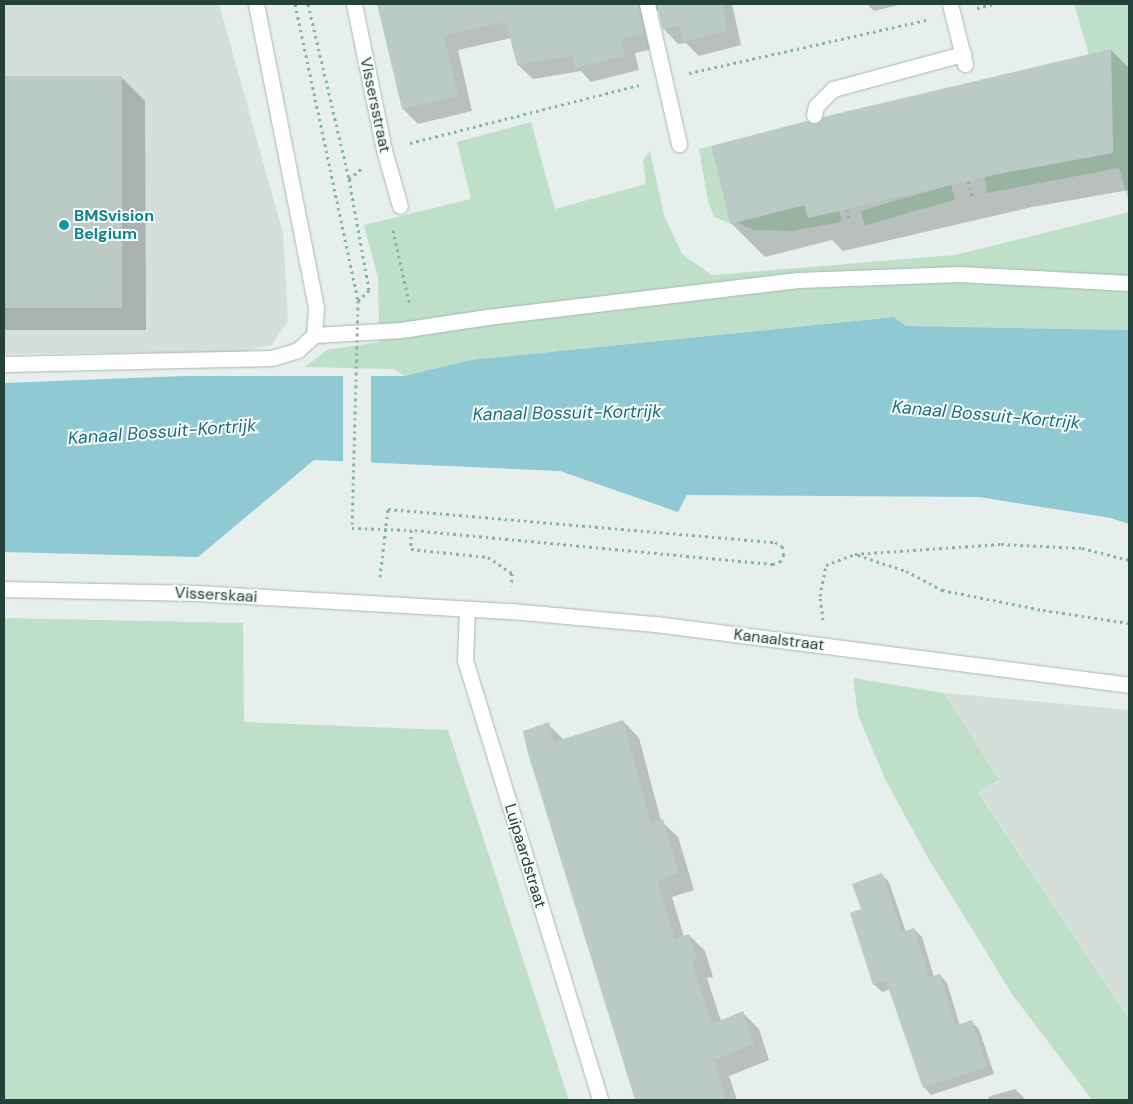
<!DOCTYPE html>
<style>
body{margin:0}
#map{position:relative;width:1133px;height:1104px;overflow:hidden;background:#e6efeb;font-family:"DM Sans",sans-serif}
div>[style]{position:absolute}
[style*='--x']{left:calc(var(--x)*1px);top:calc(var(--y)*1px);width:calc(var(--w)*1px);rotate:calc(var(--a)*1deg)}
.built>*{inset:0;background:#d4dfda}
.green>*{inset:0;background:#bfe0c8;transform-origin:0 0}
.water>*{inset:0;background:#8ec9d4}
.pier>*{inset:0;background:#e6efeb;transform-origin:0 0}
.shadow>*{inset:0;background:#0003}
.building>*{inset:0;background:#bbcac4;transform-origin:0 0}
.path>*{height:3px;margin-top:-1.5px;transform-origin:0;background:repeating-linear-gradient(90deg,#86b3a5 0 2.5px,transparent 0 6.5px)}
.roads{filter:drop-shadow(0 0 1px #a8b8b2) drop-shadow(0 0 1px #a8b8b2)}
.service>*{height:15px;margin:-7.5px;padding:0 7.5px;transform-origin:7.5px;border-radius:7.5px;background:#fff}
.minor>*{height:15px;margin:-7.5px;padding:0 7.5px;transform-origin:7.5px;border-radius:7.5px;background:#fff}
.tertiary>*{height:15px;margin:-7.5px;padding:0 7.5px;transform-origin:7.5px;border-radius:7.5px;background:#fff}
.path-bridge>*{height:3px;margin-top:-1.5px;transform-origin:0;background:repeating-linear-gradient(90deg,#86b3a5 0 2.5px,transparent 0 6.5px)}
.dots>*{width:14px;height:14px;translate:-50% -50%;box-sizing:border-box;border:2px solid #f7fbf9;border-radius:50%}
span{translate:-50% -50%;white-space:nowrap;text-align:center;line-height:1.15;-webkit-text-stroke:4px #f7fbf9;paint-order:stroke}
.street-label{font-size:16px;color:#24423a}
.culture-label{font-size:16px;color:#0d838f;font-weight:700}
.left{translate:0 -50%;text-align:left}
.water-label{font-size:18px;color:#1c6f80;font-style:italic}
.frame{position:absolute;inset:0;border:5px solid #24423a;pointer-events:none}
</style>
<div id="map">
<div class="built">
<div style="clip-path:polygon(4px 4px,219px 4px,283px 233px,288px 321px,272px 345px,240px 352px,4px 354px)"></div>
<div style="clip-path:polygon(944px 693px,1129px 710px,1129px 1020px,978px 791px,999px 781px)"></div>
</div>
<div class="green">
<div style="clip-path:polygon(1074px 4px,1129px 4px,1129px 203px,1119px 168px,987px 193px,985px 176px,1113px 153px,1111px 49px,1089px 55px)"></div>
<div style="clip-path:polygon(531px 122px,555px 209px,646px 184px,643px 160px,650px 151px,664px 215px,682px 254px,712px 275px,955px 255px,1129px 212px,1129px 330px,906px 326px,894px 317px,470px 360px,404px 376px,394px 369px,305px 367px,327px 350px,379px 342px,378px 278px,364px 225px,471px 199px,457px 142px)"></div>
<div style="clip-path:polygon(711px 146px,730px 223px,714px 217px,708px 201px,699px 149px)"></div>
<div style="left:951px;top:185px;width:15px;height:94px;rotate:74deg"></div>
<div style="clip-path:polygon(804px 205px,808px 218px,839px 211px,842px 222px,790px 231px,754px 230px,735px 222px)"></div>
<div style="clip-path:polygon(4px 618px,243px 623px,244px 722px,448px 730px,569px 1100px,4px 1100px)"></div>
<div style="clip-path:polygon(853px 678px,944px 693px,999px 780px,978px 792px,1129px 1020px,1129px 1100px,1092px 1100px,1012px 994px,927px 856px,885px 779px,858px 715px)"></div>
</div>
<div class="water">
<div style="clip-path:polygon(894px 317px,906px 326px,1129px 330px,1129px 524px,1111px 518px,979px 497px,687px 495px,678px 512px,560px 471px,314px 460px,198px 557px,4px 552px,4px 383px,184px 376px,404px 376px,470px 360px)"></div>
</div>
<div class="pier">
<div style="left:343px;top:374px;width:28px;height:91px"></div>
</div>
<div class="shadow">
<div style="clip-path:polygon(378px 4px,732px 4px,741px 45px,699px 56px,686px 43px,678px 44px,664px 29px,659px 10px,655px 12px,658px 48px,635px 53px,639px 70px,591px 82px,581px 71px,533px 79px,518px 65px,511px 38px,458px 50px,472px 111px,418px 124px,403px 109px)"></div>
<div style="clip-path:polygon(867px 4px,903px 4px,874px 11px)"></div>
<div style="clip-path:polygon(1111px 50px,1129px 68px,1129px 190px,1032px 207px,843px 251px,832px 240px,765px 257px,731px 223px,824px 118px)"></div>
<div style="clip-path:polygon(4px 77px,122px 78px,145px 101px,146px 330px,4px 330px)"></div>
<div style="clip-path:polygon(623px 721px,639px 738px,661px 821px,678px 837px,694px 890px,672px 897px,684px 937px,689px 935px,705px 951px,713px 977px,707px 978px,721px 1021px,743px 1013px,759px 1029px,769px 1060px,729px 1076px,737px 1100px,637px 1100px,525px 732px,548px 724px,564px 740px)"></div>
<div style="clip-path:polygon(882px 875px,889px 882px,906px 932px,914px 929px,922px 937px,934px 977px,940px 975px,947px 983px,960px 1026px,972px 1022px,979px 1029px,994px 1074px,931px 1095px,924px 1087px,890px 989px,882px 992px,874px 984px,863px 910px)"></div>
<div style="clip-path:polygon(1015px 1089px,1026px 1100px,989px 1100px,988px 1097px)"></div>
</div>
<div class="building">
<div style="clip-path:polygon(377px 4px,638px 4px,644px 34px,621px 39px,625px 56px,575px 68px,572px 56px,517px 65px,506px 22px,444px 35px,458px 96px,402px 109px)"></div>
<div style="clip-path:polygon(657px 4px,723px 4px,727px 31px,683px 42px,679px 26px,663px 30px)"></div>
<div style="clip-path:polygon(1111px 49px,1113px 153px,998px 174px,808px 218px,805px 205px,730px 224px,711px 146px,807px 121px,816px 124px,823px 117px)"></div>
<div style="left:4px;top:76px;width:118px;height:232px"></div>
<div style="clip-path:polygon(623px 720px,651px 823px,663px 819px,679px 873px,657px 881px,675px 939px,689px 934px,697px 960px,692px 962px,712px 1024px,743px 1011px,754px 1044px,714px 1060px,726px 1100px,635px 1100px,527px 750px,523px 731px,549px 722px,554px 742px)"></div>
<div style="clip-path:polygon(882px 873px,902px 932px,914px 928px,929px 977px,940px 974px,955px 1026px,972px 1020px,987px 1067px,923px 1088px,886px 981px,873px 985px,850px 913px,861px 909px,852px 884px)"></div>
</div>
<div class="path">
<div style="--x:295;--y:4;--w:303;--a:78"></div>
<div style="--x:308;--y:4;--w:180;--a:76.8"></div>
<div style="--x:977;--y:8;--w:17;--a:-13"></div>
<div style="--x:689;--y:73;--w:244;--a:-12.6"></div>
<div style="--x:410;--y:143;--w:236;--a:-14.2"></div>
<div style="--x:968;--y:181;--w:16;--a:75"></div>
<div style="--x:847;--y:209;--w:12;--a:76"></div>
<div style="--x:393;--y:230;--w:74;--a:77.5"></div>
<div style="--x:358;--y:301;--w:16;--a:-45"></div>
<div style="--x:369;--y:290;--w:113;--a:-100.2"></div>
<div style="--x:349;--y:179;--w:17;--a:-40"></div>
<div style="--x:858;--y:555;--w:51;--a:18.4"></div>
<div style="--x:906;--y:571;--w:41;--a:27.8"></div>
<div style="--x:942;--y:590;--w:103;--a:11.2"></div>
<div style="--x:1043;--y:610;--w:87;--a:8.6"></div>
<div style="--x:380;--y:577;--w:68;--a:-83.3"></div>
<div style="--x:388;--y:509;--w:388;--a:4.9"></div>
<div style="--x:775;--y:542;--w:8;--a:30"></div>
<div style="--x:782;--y:546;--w:8;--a:76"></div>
<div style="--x:784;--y:554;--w:8;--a:113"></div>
<div style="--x:781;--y:561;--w:9;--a:159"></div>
<div style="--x:773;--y:564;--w:364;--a:-174.6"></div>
<div style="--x:411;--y:530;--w:19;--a:90"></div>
<div style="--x:411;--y:549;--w:77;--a:5.9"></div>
<div style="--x:488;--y:557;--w:29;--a:34"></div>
<div style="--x:512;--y:573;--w:13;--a:94"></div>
<div style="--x:823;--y:620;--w:24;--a:-97"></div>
<div style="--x:820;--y:596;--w:32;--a:-79"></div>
<div style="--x:826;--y:565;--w:31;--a:-21"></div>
<div style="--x:855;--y:554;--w:146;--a:-3.9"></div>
<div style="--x:1001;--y:544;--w:81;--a:2.8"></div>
<div style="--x:1082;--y:548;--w:49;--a:14.3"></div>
</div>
<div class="roads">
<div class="service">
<div style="--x:256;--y:4;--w:310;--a:78.8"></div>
<div style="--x:316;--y:308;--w:27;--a:94"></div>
<div style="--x:814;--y:115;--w:9;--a:-77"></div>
<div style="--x:816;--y:106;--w:24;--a:-45"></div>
<div style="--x:833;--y:89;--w:135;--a:-15.1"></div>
<div style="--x:4;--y:364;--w:268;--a:-1.3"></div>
<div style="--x:272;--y:358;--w:27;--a:-17"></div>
<div style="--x:298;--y:350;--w:22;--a:-43"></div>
<div style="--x:314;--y:335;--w:87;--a:-3.3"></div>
<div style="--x:401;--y:330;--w:87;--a:-8.6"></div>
<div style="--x:487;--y:317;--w:313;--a:-6.8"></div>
<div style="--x:798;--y:280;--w:161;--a:-2.1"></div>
<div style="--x:959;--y:274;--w:170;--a:3"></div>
</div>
<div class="minor">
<div style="--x:354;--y:4;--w:149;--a:78.4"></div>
<div style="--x:384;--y:150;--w:58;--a:74.1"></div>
<div style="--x:647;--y:4;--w:144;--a:77.1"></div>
<div style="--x:950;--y:4;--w:62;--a:76"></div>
<div style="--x:467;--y:609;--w:51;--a:92.2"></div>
<div style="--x:465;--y:660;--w:460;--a:72.9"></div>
</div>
<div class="tertiary">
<div style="--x:4;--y:589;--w:192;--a:1.2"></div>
<div style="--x:196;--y:593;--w:316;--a:3.3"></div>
<div style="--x:511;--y:611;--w:145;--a:5.2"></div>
<div style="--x:655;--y:624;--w:478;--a:7.3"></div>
</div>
</div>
<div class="path-bridge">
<div style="--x:358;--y:301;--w:227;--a:91.5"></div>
<div style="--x:352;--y:528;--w:59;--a:1.9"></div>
</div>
<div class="dots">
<div style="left:64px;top:225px;background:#0f9aa8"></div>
</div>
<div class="street-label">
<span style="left:375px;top:105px;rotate:78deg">Vissersstraat</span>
<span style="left:216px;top:595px;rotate:3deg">Visserskaai</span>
<span style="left:779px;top:640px;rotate:7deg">Kanaalstraat</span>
<span style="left:525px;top:856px;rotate:73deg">Luipaardstraat</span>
</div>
<div class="culture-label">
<span class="left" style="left:74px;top:225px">BMSvision<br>Belgium</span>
</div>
<div class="water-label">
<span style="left:567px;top:413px;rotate:-1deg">Kanaal Bossuit-Kortrijk</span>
<span style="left:986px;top:415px;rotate:5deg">Kanaal Bossuit-Kortrijk</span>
<span style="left:162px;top:432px;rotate:-4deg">Kanaal Bossuit-Kortrijk</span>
</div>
<div class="frame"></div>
</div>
